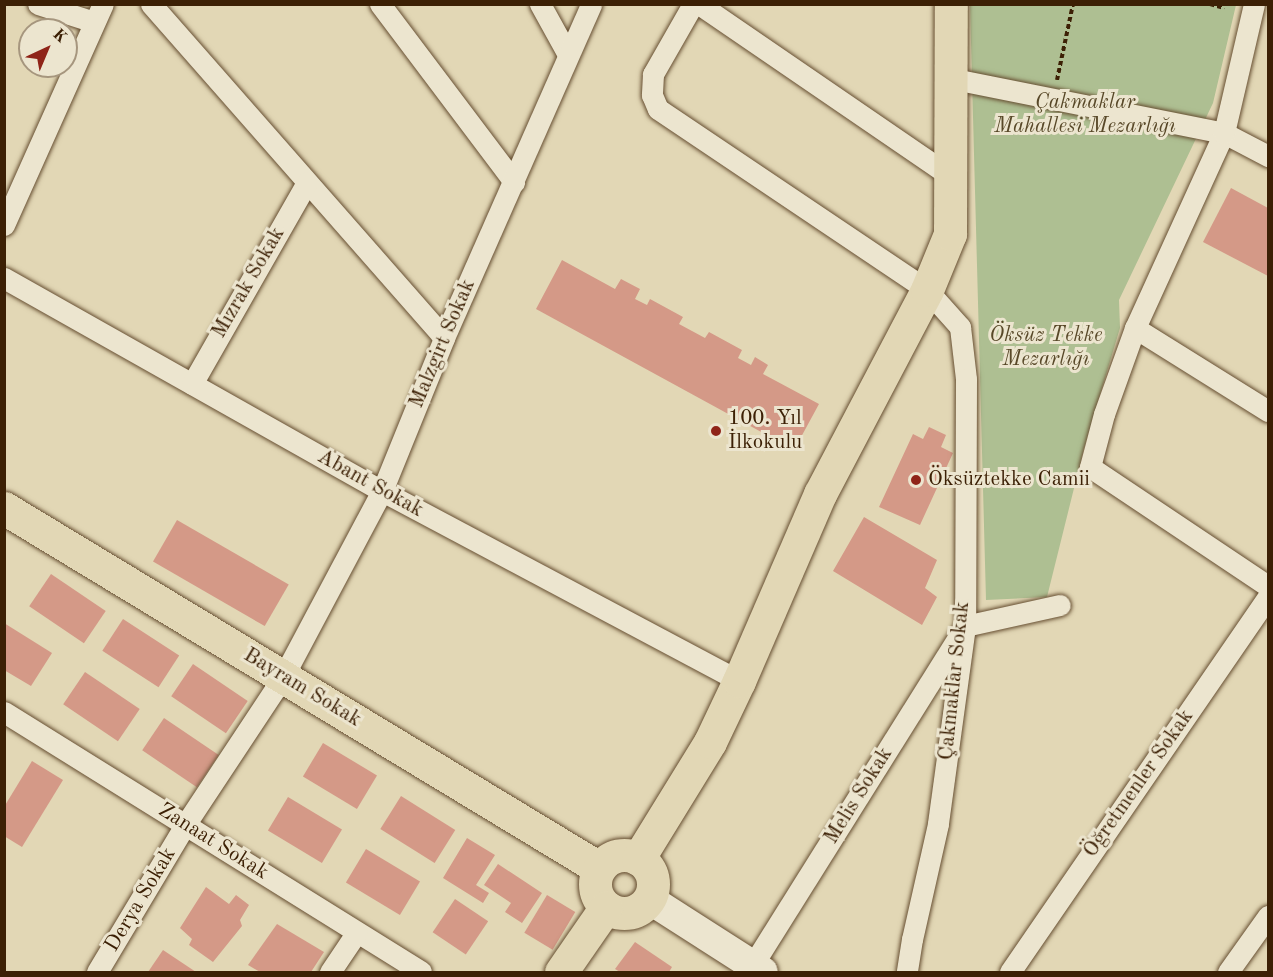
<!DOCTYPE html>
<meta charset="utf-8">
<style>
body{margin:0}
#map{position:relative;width:1273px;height:977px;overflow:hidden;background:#e2d7b5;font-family:"Old Standard TT",serif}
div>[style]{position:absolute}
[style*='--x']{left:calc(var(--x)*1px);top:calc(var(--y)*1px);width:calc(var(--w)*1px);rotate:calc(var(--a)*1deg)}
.green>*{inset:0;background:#aebf92}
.building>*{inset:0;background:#d49987;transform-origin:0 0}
.path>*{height:4px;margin-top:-2px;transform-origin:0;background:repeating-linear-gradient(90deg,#3c2005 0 4.5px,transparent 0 7.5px)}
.roads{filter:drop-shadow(0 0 2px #664e31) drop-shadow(0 0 2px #664e31)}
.street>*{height:21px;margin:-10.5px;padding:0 10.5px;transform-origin:10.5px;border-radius:10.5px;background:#ece5cf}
.secondary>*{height:30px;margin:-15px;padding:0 15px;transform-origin:15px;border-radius:15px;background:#ece5cf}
.primary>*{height:33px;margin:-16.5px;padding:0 16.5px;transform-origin:16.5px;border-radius:16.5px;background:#e2d7b5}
.primary>.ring{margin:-16.5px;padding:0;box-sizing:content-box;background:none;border:33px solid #e2d7b5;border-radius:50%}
.dots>*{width:16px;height:16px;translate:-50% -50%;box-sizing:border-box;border:3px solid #ece5cf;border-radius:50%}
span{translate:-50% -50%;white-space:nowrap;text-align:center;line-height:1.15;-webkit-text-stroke:6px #ece5cf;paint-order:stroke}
.park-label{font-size:21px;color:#584828;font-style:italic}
.street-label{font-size:21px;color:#3c2005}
.poi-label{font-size:21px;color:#3c2005}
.left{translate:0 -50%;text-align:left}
.frame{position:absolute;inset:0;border:6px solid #3c2005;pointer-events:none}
.north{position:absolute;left:18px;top:18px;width:60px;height:60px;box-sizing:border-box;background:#ece5cf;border:2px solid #a6967e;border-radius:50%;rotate:44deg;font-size:16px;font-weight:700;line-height:24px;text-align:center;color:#3c2005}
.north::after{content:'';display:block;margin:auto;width:21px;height:27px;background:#8f2418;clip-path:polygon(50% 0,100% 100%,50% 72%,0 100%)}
</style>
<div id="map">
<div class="green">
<div style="clip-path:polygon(970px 5px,1236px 5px,1213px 103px,1119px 300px,1120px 328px,1084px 448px,1047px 597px,986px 600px)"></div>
</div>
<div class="building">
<div style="clip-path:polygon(1231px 188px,1268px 208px,1268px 276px,1203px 242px)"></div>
<div style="clip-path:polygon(562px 260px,615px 289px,621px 279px,640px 289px,635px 299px,647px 305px,650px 299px,683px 317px,679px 324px,705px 338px,709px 332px,742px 350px,738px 358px,751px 365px,755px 357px,768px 365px,763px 374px,819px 404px,794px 450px,536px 309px)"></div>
<div style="clip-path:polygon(929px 427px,946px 435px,941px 447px,953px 453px,920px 525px,879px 507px,913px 434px,923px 439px)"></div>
<div style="clip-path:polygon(864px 517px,937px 560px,925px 588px,937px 597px,922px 625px,833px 571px)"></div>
<div style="left:177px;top:520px;width:129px;height:48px;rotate:30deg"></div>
<div style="left:51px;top:574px;width:66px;height:39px;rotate:34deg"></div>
<div style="left:123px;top:619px;width:67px;height:38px;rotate:33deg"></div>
<div style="clip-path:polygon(4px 623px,52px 653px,31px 686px,4px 670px)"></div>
<div style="left:193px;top:664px;width:66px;height:39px;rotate:34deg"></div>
<div style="left:85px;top:672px;width:66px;height:39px;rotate:34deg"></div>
<div style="left:164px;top:718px;width:66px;height:39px;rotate:34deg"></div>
<div style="left:323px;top:743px;width:63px;height:39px;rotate:31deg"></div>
<div style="clip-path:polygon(32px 761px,63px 780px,22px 847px,4px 836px,4px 807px)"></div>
<div style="left:401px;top:796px;width:64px;height:39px;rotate:32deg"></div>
<div style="left:288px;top:797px;width:63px;height:39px;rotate:31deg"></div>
<div style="clip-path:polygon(467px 838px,495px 855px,476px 885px,489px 893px,483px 903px,443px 878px)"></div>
<div style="left:366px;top:849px;width:63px;height:39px;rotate:31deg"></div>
<div style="clip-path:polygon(498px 864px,542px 893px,522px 923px,505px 912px,511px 903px,484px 885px)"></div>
<div style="clip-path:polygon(206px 887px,229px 904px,236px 895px,249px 905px,240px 920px,242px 926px,213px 962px,189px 945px,192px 939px,180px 928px)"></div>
<div style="left:547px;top:895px;width:33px;height:44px;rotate:31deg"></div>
<div style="left:455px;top:899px;width:40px;height:40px;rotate:34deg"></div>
<div style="clip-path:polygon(277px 924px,324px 952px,311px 972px,260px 972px,248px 965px)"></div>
<div style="clip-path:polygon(635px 942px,672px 967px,669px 972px,620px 972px,615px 969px)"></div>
<div style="clip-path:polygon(163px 950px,196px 972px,148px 972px)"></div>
</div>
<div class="path">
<div style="--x:1210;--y:4;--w:15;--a:16"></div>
<div style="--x:1057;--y:80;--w:78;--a:-78.1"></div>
</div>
<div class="roads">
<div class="street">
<div style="--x:38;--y:4;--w:59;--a:17.8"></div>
<div style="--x:151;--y:4;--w:444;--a:48.7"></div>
<div style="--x:380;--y:4;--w:223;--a:53"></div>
<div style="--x:540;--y:4;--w:56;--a:61.1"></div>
<div style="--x:693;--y:4;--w:81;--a:119.7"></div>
<div style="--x:653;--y:74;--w:21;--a:93"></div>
<div style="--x:652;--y:95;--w:15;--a:67"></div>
<div style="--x:658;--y:109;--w:324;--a:33.9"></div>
<div style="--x:927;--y:290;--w:50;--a:48.3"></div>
<div style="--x:960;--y:327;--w:52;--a:83.4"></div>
<div style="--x:966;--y:379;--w:247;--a:90.2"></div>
<div style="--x:965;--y:626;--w:200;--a:97.8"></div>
<div style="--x:938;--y:824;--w:118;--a:102.7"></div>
<div style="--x:912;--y:939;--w:33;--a:99"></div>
<div style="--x:699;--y:4;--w:306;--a:34.4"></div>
<div style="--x:949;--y:78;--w:280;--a:11.3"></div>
<div style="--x:1224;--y:133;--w:50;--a:27.6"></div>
<div style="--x:4;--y:225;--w:242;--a:-65.9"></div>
<div style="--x:4;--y:278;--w:434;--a:29.4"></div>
<div style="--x:382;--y:491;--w:404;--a:28"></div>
<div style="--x:1135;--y:328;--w:214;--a:-65.5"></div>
<div style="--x:1224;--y:133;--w:132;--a:-76.9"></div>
<div style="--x:192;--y:384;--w:232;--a:-60.3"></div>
<div style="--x:1268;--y:411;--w:157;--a:-148"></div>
<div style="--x:1135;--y:328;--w:91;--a:109.8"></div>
<div style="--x:1104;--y:414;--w:55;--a:104.8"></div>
<div style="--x:1090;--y:467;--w:214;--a:33.8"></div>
<div style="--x:4;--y:712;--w:491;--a:31.9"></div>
<div style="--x:752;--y:966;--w:401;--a:-57.9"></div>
<div style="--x:965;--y:626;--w:97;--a:-12.5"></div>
<div style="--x:97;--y:972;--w:171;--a:-59.1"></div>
<div style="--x:185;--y:825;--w:178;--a:-56.5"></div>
<div style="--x:283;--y:677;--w:211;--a:-62"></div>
<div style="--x:382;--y:491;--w:165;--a:-67.9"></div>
<div style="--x:444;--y:338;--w:365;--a:-66.2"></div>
<div style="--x:330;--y:972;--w:48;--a:-56"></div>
<div style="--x:1010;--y:972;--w:456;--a:-55.5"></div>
<div style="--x:1228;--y:972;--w:69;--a:-54.5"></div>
</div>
<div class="secondary">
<div style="--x:649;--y:899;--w:135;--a:32.6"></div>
</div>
<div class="primary">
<div style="--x:4;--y:508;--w:695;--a:31.18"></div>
<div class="ring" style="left:595px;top:855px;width:25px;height:25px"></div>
<div style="--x:638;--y:859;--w:137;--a:-58.4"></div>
<div style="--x:710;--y:742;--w:68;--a:-64.6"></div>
<div style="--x:739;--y:681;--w:204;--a:-66.6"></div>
<div style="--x:820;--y:494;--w:230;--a:-62.3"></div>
<div style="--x:927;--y:290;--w:61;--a:-67.7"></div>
<div style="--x:950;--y:234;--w:230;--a:-89.8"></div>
<div style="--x:561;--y:972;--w:79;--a:-55.3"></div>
</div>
</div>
<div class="dots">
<div style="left:716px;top:431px;background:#8f2418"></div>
<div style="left:916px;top:480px;background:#8f2418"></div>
</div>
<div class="park-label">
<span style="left:1085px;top:115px">Çakmaklar<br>Mahallesi Mezarlığı</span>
<span style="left:1046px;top:348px">Öksüz Tekke<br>Mezarlığı</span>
</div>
<div class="street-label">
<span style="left:249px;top:283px;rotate:-60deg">Mızrak Sokak</span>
<span style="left:443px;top:344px;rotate:-67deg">Malzgirt Sokak</span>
<span style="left:370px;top:484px;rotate:29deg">Abant Sokak</span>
<span style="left:955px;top:681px;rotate:-84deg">Çakmaklar Sokak</span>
<span style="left:302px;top:688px;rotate:31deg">Bayram Sokak</span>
<span style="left:1139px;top:784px;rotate:-55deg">Öğretmenler Sokak</span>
<span style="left:859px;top:796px;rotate:-58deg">Melis Sokak</span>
<span style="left:213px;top:842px;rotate:32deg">Zanaat Sokak</span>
<span style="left:141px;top:900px;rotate:-59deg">Derya Sokak</span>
</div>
<div class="poi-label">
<span class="left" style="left:728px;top:431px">100. Yıl<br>İlkokulu</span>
<span class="left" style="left:928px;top:480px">Öksüztekke Camii</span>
</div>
<div class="frame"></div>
<div class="north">K</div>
</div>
